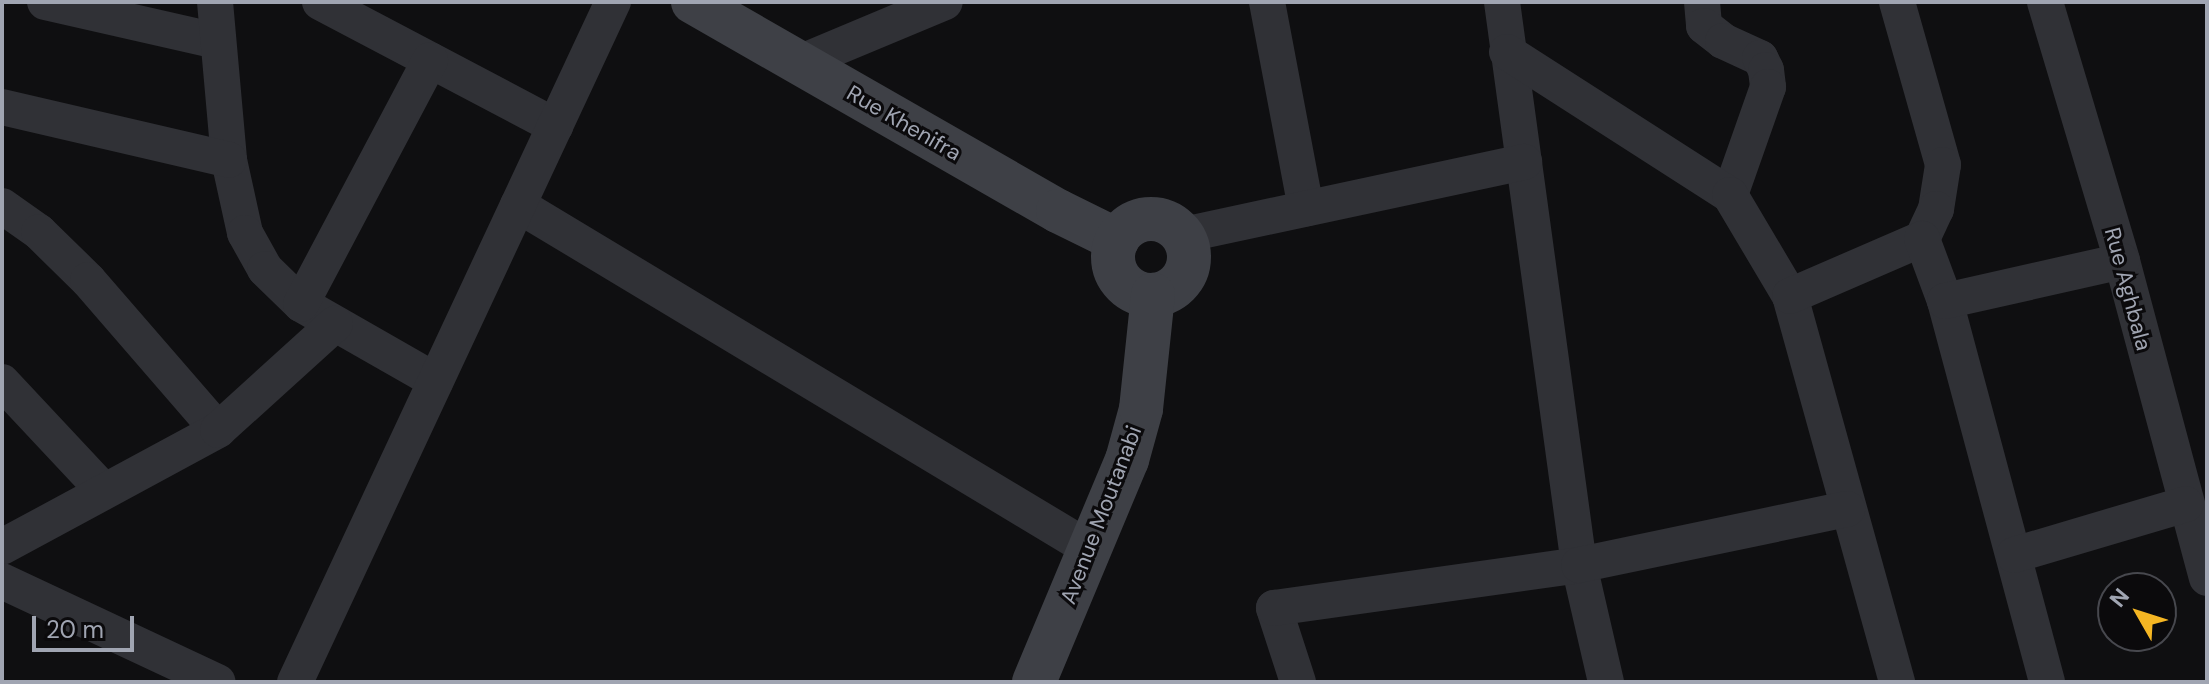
<!DOCTYPE html>
<style>
body{margin:0}
#map{position:relative;width:2209px;height:684px;overflow:hidden;background:#0f0f11;font-family:"DM Sans",sans-serif}
div>[style]{position:absolute}
[style*='--x']{left:calc(var(--x)*1px);top:calc(var(--y)*1px);width:calc(var(--w)*1px);rotate:calc(var(--a)*1deg)}
.street>*{height:36px;margin:-18px;padding:0 18px;transform-origin:18px;border-radius:18px;background:#303136}
.secondary>*{height:44px;margin:-22px;padding:0 22px;transform-origin:22px;border-radius:22px;background:#3e4046}
.secondary>.ring{margin:-22px;padding:0;box-sizing:content-box;background:none;border:44px solid #3e4046;border-radius:50%}
span{translate:-50% -50%;white-space:nowrap;text-align:center;line-height:1.15;-webkit-text-stroke:6px #0b0a0c;paint-order:stroke}
.street-label{font-size:22px;color:#a0a5b2}
.frame{position:absolute;inset:0;border:4px solid #a0a5b2;pointer-events:none}
.north{position:absolute;left:2097px;top:572px;width:80px;height:80px;box-sizing:border-box;background:#0b0a0c;border:2px solid #47484e;border-radius:50%;rotate:309deg;font-size:22px;font-weight:700;line-height:32px;text-align:center;color:#a0a5b2}
.north::after{content:'';display:block;margin:auto;width:28px;height:36px;background:#f5b623;clip-path:polygon(50% 0,100% 100%,50% 72%,0 100%)}
.scale{position:absolute;left:32px;top:616px;width:102px;height:36px;box-sizing:border-box;border:4px solid #a0a5b2;border-top:0;padding-left:10px;font-size:24px;line-height:28px;white-space:nowrap;color:#a0a5b2;-webkit-text-stroke:6px #0b0a0c;paint-order:stroke}
</style>
<div id="map">
<div class="street">
<div style="--x:45;--y:2;--w:176;--a:12.8"></div>
<div style="--x:215;--y:2;--w:159;--a:84.9"></div>
<div style="--x:229;--y:160;--w:75;--a:77.6"></div>
<div style="--x:245;--y:233;--w:41;--a:60.9"></div>
<div style="--x:265;--y:269;--w:50;--a:44.2"></div>
<div style="--x:301;--y:304;--w:155;--a:29.7"></div>
<div style="--x:320;--y:2;--w:266;--a:27.8"></div>
<div style="--x:1267;--y:2;--w:210;--a:79.3"></div>
<div style="--x:1502;--y:2;--w:568;--a:82.21"></div>
<div style="--x:1579;--y:565;--w:120;--a:77"></div>
<div style="--x:1702;--y:2;--w:24;--a:85"></div>
<div style="--x:1704;--y:26;--w:24;--a:38"></div>
<div style="--x:1723;--y:41;--w:41;--a:24.7"></div>
<div style="--x:1760;--y:58;--w:13;--a:63"></div>
<div style="--x:1766;--y:70;--w:17;--a:83"></div>
<div style="--x:1768;--y:87;--w:114;--a:109.4"></div>
<div style="--x:1897;--y:2;--w:169;--a:74.2"></div>
<div style="--x:1943;--y:165;--w:45;--a:99"></div>
<div style="--x:1936;--y:209;--w:33;--a:115"></div>
<div style="--x:2045;--y:2;--w:270;--a:73.4"></div>
<div style="--x:2122;--y:261;--w:328;--a:75"></div>
<div style="--x:1507;--y:52;--w:265;--a:32.7"></div>
<div style="--x:1730;--y:195;--w:117;--a:59.3"></div>
<div style="--x:1790;--y:296;--w:401;--a:74.5"></div>
<div style="--x:799;--y:63;--w:158;--a:-22.7"></div>
<div style="--x:2;--y:107;--w:233;--a:13.1"></div>
<div style="--x:518;--y:205;--w:667;--a:31.02"></div>
<div style="--x:2;--y:206;--w:45;--a:35.1"></div>
<div style="--x:39;--y:232;--w:69;--a:44.4"></div>
<div style="--x:88;--y:280;--w:198;--a:49.1"></div>
<div style="--x:1183;--y:235;--w:349;--a:-12.1"></div>
<div style="--x:1790;--y:296;--w:144;--a:-23.4"></div>
<div style="--x:1922;--y:239;--w:66;--a:69.6"></div>
<div style="--x:1945;--y:301;--w:394;--a:75"></div>
<div style="--x:1945;--y:301;--w:181;--a:-12.7"></div>
<div style="--x:301;--y:304;--w:276;--a:-62.1"></div>
<div style="--x:2;--y:382;--w:149;--a:46.9"></div>
<div style="--x:2;--y:547;--w:246;--a:-28.4"></div>
<div style="--x:218;--y:430;--w:158;--a:-42.2"></div>
<div style="--x:2014;--y:555;--w:179;--a:-16.5"></div>
<div style="--x:2;--y:581;--w:238;--a:25.1"></div>
<div style="--x:295;--y:682;--w:751;--a:-64.94"></div>
<div style="--x:1298;--y:682;--w:78;--a:-108"></div>
<div style="--x:1274;--y:608;--w:308;--a:-8"></div>
<div style="--x:1579;--y:565;--w:274;--a:-11.8"></div>
</div>
<div class="secondary">
<div style="--x:693;--y:2;--w:421;--a:29.8"></div>
<div style="--x:1058;--y:211;--w:66;--a:26.2"></div>
<div class="ring" style="left:1113px;top:219px;width:32px;height:32px"></div>
<div style="--x:1034;--y:682;--w:241;--a:-67.3"></div>
<div style="--x:1127;--y:460;--w:53;--a:-74.6"></div>
<div style="--x:1141;--y:409;--w:115;--a:-84"></div>
</div>
<div class="street-label">
<span style="left:904px;top:123px;rotate:30deg">Rue Khenifra</span>
<span style="left:2128px;top:289px;rotate:75deg">Rue Aghbala</span>
<span style="left:1101px;top:515px;rotate:-69deg">Avenue Moutanabi</span>
</div>
<div class="frame"></div>
<div class="north">N</div>
<div class="scale">20 m</div>
</div>
